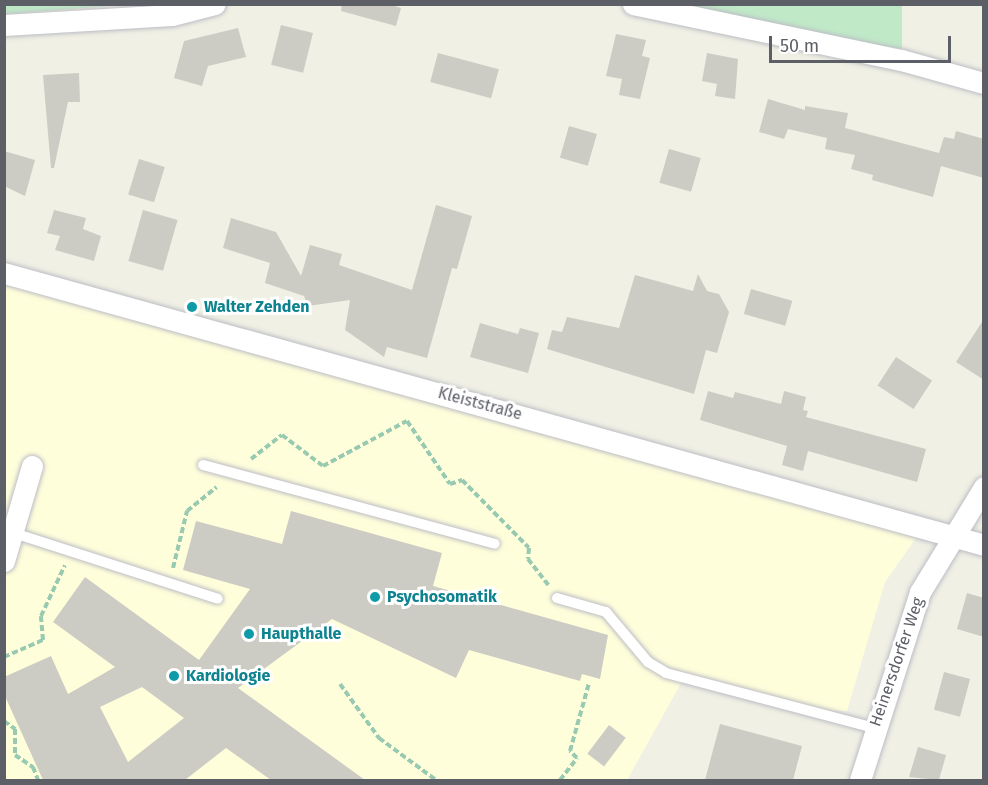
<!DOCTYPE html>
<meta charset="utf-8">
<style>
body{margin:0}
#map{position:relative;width:988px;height:785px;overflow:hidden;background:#f0f0e5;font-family:"Fira Sans",sans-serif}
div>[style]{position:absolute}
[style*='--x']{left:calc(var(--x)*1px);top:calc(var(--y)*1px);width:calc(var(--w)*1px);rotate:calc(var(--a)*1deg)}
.commercial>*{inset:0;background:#fffedb}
.green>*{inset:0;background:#c0e9c8}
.building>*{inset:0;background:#cdccc4;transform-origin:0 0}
.path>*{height:4px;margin-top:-2px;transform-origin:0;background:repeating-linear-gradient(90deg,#98cab1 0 6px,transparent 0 9px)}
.roads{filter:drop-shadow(0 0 2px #bcbdc4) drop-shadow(0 0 2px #bcbdc4)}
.service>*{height:10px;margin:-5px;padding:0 5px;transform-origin:5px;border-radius:5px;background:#fff}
.minor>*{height:21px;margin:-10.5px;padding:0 10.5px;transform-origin:10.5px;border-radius:10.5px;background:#fff}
.dots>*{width:16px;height:16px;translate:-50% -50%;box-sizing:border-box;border:3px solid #fff;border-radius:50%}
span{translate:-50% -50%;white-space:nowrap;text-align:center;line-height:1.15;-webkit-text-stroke:6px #fff;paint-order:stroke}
.culture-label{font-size:16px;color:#0d838f;font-weight:700}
.left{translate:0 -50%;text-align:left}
.street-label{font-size:16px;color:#5c5f66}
.frame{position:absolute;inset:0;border:6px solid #5c5f66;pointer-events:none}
.scale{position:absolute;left:769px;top:36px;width:182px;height:27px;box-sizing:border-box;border:3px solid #5c5f66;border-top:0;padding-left:8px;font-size:18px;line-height:21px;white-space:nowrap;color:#5c5f66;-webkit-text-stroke:4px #fff;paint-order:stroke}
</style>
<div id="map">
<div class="commercial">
<div style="clip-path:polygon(4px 273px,923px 528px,885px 582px,847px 711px,807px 710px,684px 678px,627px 780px,5px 780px)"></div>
</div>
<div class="green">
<div style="clip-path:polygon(5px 4px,123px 4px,123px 5px,5px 14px)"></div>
<div style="clip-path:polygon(641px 5px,902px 5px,902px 49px)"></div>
</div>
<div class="building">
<div style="clip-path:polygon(342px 4px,388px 4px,401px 8px,396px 26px,341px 11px)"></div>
<div style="left:281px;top:25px;width:33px;height:41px;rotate:14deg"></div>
<div style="clip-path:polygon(238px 28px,246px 57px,208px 66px,202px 86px,174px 78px,184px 41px)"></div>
<div style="clip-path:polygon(616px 34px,646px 40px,642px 56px,650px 58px,640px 99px,619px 95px,622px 79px,606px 76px)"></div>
<div style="left:438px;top:53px;width:63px;height:30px;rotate:15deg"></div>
<div style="clip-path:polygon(707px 53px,738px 59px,735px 99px,715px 96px,717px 84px,702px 81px)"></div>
<div style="clip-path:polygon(79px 73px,80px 102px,68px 102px,54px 168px,51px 168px,43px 75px)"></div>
<div style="clip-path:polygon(768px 99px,805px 110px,805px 106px,848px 113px,845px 128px,939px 153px,944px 137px,954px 139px,956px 131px,984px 139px,984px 178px,941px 166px,933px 197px,872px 180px,873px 175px,851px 169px,855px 155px,825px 149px,827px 138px,788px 129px,784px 139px,759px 132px)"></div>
<div style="left:569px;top:126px;width:29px;height:33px;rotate:16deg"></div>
<div style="left:669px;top:149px;width:33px;height:35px;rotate:16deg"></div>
<div style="clip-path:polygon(4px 151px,35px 160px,25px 196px,4px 186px)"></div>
<div style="left:139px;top:159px;width:27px;height:37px;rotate:17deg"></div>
<div style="clip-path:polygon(436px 205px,472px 216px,457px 269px,452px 268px,427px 358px,387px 347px,384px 357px,345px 330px,350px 300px,308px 306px,304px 296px,265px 283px,270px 263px,223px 248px,231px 218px,276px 232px,301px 276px,310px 245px,342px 254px,339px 265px,412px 290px)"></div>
<div style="clip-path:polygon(54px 210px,86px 218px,83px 229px,101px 236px,94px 261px,55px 250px,60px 236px,47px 233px)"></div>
<div style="left:143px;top:210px;width:36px;height:53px;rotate:16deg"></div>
<div style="clip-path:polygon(698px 274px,707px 291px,719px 294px,729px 312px,717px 353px,706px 350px,694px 394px,547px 349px,552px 330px,562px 332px,567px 317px,619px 328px,635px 275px,693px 291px)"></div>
<div style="left:751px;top:289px;width:43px;height:26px;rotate:16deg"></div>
<div style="clip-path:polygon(984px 319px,984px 380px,956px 362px)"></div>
<div style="clip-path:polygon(480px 323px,518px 334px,520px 328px,539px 333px,528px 373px,470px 357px)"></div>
<div style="left:896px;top:357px;width:43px;height:34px;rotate:33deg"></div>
<div style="clip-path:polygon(708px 391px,733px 398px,735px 392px,781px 404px,784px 391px,806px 397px,803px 410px,808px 411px,806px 417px,926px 449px,917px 482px,808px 451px,803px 471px,782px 465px,787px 446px,700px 420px)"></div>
<div style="clip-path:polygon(evenodd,291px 511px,442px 553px,433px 586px,608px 635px,600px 679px,582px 674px,580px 681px,469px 650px,456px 678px,332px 619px,238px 688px,365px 780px,271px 780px,226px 748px,185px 780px,43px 780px,4px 694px,4px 677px,51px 656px,68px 694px,115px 667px,53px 622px,85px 577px,199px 660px,250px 589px,183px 570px,196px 521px,282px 544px,291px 511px,142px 687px,184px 718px,128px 762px,100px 707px,142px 687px)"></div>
<div style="clip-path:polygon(967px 593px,984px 598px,984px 637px,957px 629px)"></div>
<div style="left:944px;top:672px;width:27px;height:39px;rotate:15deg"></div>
<div style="clip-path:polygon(720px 724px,802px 746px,793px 780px,705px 780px)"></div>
<div style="left:609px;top:725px;width:21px;height:36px;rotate:37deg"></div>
<div style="clip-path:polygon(918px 747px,946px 755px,939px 780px,909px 777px)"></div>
</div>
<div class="path">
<div style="--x:251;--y:459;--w:39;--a:-38"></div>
<div style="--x:282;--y:435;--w:51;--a:37.1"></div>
<div style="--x:323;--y:466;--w:95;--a:-28.2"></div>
<div style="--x:407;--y:421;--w:76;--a:55.7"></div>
<div style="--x:450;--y:484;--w:13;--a:-18"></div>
<div style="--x:462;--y:480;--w:95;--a:45.4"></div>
<div style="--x:529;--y:548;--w:11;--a:95"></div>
<div style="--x:528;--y:559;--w:33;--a:52"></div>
<div style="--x:173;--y:568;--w:59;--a:-76.2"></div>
<div style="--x:187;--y:511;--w:38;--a:-39"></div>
<div style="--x:4;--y:657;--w:43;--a:-23.6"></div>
<div style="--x:43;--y:640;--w:24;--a:-95"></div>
<div style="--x:41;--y:616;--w:56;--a:-64.8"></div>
<div style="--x:340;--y:684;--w:67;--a:54.2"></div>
<div style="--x:379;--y:738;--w:71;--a:36.4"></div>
<div style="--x:4;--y:721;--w:14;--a:36"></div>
<div style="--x:15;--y:729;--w:26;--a:90"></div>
<div style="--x:15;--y:755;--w:22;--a:34"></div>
<div style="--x:33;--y:767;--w:14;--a:69"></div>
<div style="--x:560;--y:780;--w:28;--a:-52"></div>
<div style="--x:577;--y:758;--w:10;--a:-135"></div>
<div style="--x:570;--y:751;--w:71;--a:-74.4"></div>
</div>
<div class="roads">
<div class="service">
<div style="--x:203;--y:465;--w:302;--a:15.1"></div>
<div style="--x:14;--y:533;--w:214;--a:17.9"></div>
<div style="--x:557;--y:598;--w:51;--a:15.9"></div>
<div style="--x:606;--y:612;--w:65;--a:50"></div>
<div style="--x:648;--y:662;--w:21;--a:31"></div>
<div style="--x:666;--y:673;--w:215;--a:14.8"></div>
</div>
<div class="minor">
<div style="--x:633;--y:4;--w:274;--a:11.8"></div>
<div style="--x:901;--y:60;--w:86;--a:15.5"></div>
<div style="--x:4;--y:25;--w:168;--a:-3.4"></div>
<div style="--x:172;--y:15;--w:44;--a:-14.3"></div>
<div style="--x:4;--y:273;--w:1017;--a:15.51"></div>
<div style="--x:4;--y:561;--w:99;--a:-73.6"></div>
<div style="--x:860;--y:780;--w:197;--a:-72.3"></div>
<div style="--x:920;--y:592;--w:123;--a:-58.6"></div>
</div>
</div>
<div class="dots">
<div style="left:192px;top:307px;background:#0f9aa8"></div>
<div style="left:375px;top:597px;background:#0f9aa8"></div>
<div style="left:249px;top:634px;background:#0f9aa8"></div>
<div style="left:174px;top:676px;background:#0f9aa8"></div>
</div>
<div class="culture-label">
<span class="left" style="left:204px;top:307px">Walter Zehden</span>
<span class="left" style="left:387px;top:597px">Psychosomatik</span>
<span class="left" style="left:261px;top:634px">Haupthalle</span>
<span class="left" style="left:186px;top:676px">Kardiologie</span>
</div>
<div class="street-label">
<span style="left:480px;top:404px;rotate:15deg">Kleiststraße</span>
<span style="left:897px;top:662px;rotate:-71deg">Heinersdorfer Weg</span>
</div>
<div class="frame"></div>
<div class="scale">50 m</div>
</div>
